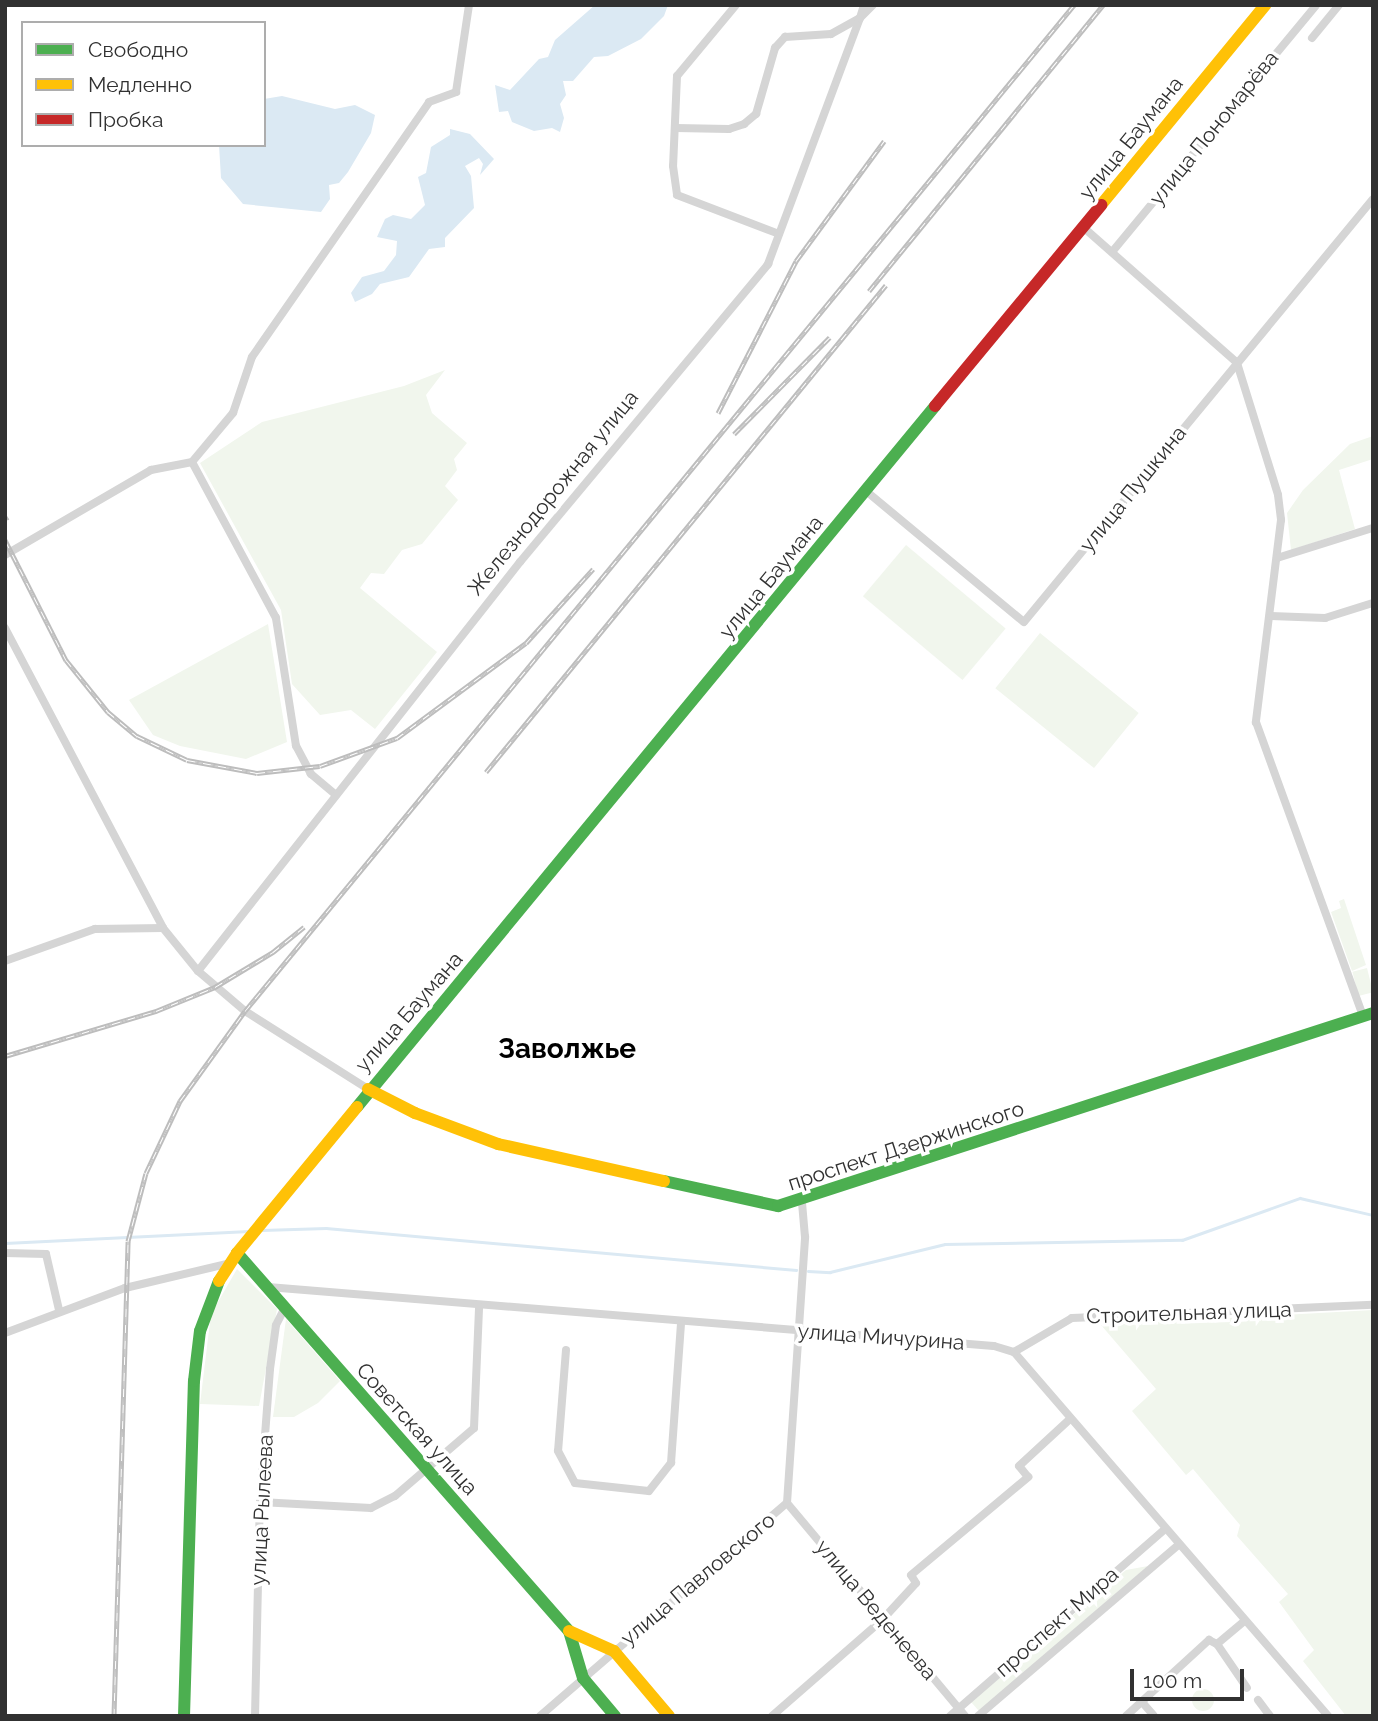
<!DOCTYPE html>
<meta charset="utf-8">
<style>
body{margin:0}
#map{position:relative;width:1378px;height:1721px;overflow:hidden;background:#fff;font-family:Raleway,sans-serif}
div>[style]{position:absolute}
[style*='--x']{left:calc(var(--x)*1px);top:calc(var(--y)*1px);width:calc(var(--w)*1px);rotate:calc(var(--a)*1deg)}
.green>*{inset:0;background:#f1f6ed;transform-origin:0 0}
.round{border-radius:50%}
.water>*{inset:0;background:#dbe9f3}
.stream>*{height:2.5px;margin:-1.25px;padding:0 1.25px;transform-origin:1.25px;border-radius:1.25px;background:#dbe9f3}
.street>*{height:8px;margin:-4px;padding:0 4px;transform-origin:4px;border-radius:4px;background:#d5d5d5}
.fast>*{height:12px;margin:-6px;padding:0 6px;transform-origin:6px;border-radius:6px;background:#4caf50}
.slow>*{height:12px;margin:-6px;padding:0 6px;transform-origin:6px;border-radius:6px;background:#ffc107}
.jam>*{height:12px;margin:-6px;padding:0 6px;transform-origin:6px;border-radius:6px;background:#c62828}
.rail>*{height:5px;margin-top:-2.5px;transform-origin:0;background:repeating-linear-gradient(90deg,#fff 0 8px,#bdbdbd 0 16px);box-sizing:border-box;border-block:2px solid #bdbdbd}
span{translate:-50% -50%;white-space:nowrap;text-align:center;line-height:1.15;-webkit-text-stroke:7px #fff;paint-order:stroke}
.street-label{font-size:21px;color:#313131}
.district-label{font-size:28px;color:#000;font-weight:700}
.frame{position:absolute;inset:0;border:7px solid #313131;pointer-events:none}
.legend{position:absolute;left:21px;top:21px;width:245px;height:126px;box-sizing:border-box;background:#fff;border:2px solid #adadad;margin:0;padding:9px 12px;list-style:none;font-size:21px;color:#313131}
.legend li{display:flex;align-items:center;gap:14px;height:35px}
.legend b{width:35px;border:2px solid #adadad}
.scale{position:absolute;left:1130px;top:1669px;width:114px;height:32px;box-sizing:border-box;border:4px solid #313131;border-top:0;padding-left:9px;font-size:21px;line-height:24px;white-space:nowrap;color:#313131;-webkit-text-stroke:5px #fff;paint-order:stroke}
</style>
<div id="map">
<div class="green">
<div style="clip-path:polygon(445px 370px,426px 395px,432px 413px,467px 443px,454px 459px,457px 470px,445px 486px,458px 500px,422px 544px,402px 550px,384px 574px,371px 573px,360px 588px,437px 652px,375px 729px,351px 710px,320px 715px,292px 684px,281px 610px,200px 463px,262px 422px,404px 386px)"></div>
<div style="clip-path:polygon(1373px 436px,1373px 459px,1339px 470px,1355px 529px,1291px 550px,1287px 513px,1303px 490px,1350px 444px)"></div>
<div style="left:906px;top:545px;width:130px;height:67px;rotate:40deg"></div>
<div style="clip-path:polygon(268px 624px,287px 742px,246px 759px,180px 746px,153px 735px,129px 700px)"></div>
<div style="left:1040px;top:633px;width:127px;height:71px;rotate:39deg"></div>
<div style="clip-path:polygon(1344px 899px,1366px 965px,1352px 971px,1331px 912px,1341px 908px,1339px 901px)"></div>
<div style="left:1367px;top:968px;width:25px;height:15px;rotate:76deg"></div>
<div style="clip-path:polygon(237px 1269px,277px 1309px,259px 1406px,200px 1404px,211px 1314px)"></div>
<div style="clip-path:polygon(1373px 1310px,1373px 1716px,1346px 1716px,1303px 1661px,1314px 1650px,1279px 1602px,1288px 1594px,1237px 1536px,1240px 1525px,1193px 1469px,1186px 1475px,1132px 1411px,1156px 1389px,1101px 1325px)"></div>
<div style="clip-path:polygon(286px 1319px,340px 1381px,318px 1403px,294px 1417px,273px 1417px)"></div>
<div style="clip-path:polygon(1148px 1566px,979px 1711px,971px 1702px,1126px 1570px)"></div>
<div class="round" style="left:1192px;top:1689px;width:22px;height:22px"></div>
</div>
<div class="water">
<div style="clip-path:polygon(595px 5px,668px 5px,664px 16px,641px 39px,608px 56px,594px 57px,573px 81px,563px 81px,566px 95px,560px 104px,564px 118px,560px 132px,552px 128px,534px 131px,512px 122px,508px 111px,499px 112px,495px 85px,510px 90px,539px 59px,548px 57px,555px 40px)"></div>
<div style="clip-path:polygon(282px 96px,335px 109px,355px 105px,375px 115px,371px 133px,348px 172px,339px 183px,329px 185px,330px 199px,321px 212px,243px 204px,221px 178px,219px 145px,264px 145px,264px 99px)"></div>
<div style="clip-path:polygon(450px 129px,470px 134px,494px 159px,480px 175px,483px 164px,479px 158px,465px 166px,471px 176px,474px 208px,445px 238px,445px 247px,429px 249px,409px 277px,380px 284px,372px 294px,355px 302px,351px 293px,362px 277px,384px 271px,396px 255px,397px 241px,377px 237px,385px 219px,393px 215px,411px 219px,425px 205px,418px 177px,426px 173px,431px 147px,450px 135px)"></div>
</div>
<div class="stream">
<div style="--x:262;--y:1230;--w:64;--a:-1.8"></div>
<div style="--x:326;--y:1228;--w:472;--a:5.1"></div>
<div style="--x:5;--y:1243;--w:244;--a:-2.8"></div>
<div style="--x:808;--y:1271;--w:22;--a:3"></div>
<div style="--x:830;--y:1272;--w:118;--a:-13.7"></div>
<div style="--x:945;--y:1244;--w:237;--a:-1"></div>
<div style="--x:1182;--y:1240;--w:125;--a:-19.6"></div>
<div style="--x:1300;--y:1198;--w:75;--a:13.1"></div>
</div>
<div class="street">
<div style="--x:736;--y:5;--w:92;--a:129.7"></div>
<div style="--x:677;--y:76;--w:90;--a:92.5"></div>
<div style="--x:673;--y:166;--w:29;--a:82"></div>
<div style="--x:677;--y:195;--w:109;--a:20.9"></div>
<div style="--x:1312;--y:38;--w:43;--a:-50.7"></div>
<div style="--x:676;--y:128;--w:53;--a:1.1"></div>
<div style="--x:729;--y:129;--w:16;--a:-18"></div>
<div style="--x:744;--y:124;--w:16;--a:-40"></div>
<div style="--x:756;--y:114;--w:69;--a:-73.9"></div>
<div style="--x:775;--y:48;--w:15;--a:-48"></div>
<div style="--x:785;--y:37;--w:46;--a:-3.7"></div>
<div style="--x:831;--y:34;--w:33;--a:-29"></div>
<div style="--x:860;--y:18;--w:14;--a:-73"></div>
<div style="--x:1083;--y:227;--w:205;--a:41.4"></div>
<div style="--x:1237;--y:363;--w:138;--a:72.7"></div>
<div style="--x:1278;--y:495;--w:25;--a:83"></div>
<div style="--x:1281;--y:520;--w:204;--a:97.1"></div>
<div style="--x:1256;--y:722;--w:313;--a:70"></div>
<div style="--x:1112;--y:252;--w:320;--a:-50.4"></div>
<div style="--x:866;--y:491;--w:205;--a:39.7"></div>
<div style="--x:1024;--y:622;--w:548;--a:-50.48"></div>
<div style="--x:5;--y:555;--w:169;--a:-30.2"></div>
<div style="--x:151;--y:470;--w:42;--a:-11"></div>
<div style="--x:1277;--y:558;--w:101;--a:-17.4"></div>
<div style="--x:1271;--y:616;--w:54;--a:2.1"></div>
<div style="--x:1325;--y:618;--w:50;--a:-17.4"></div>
<div style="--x:5;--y:628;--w:339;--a:62.2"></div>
<div style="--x:163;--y:928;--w:55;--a:50.9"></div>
<div style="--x:198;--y:971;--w:62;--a:40.4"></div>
<div style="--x:245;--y:1011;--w:146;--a:32.4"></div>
<div style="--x:336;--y:795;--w:33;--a:-140"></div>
<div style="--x:311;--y:774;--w:32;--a:-118"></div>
<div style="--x:296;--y:746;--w:130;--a:-98.9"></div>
<div style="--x:276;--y:618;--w:177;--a:-118.3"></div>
<div style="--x:192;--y:462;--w:64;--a:-50.1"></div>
<div style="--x:233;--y:413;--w:59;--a:-71.3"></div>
<div style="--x:252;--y:357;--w:310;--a:-55.2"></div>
<div style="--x:429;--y:102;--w:29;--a:-20"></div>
<div style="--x:456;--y:92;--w:88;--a:-81.5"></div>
<div style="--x:5;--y:961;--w:96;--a:-19.6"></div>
<div style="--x:95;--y:929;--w:68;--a:-0.8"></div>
<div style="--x:198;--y:971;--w:521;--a:-51.79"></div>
<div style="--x:520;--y:562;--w:388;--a:-50.2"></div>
<div style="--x:768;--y:264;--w:263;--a:-69.5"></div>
<div style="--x:860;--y:18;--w:18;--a:-45"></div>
<div style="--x:5;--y:1253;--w:41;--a:1.4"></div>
<div style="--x:46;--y:1254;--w:57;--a:76.9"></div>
<div style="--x:268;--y:1287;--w:728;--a:4.65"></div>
<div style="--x:994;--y:1346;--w:21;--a:17"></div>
<div style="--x:1014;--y:1352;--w:481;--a:49.2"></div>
<div style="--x:5;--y:1333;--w:128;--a:-20.6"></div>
<div style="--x:125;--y:1288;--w:109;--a:-13.3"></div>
<div style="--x:566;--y:1350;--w:101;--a:94.5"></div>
<div style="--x:558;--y:1451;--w:36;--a:62"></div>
<div style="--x:575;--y:1483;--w:74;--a:6.2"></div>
<div style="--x:649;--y:1491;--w:36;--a:-52"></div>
<div style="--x:671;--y:1463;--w:140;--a:-85.9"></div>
<div style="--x:1014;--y:1352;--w:67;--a:-30.4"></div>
<div style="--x:1072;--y:1318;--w:301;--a:-2.5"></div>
<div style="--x:260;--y:1502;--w:111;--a:3.1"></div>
<div style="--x:371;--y:1508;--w:27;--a:-27"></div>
<div style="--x:395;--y:1496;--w:104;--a:-40.7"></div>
<div style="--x:474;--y:1428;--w:121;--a:-87.6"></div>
<div style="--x:787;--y:1503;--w:278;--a:50.1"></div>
<div style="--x:1217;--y:1644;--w:53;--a:55.7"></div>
<div style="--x:1258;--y:1700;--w:20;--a:53"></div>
<div style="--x:1142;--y:1702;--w:18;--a:49"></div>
<div style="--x:255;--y:1716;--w:214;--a:-88.7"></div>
<div style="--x:260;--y:1502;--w:133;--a:-85.7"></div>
<div style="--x:270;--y:1369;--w:44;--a:-82.2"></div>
<div style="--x:276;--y:1325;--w:20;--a:-63"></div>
<div style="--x:540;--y:1716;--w:326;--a:-40.8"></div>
<div style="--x:787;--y:1503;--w:267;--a:-86.1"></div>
<div style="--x:805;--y:1237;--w:36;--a:-95"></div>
<div style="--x:772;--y:1716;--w:146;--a:-41.1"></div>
<div style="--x:882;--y:1620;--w:50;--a:-47.4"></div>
<div style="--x:916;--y:1583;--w:9;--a:-122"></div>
<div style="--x:911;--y:1575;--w:153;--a:-39.9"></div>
<div style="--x:1028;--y:1477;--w:14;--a:-129"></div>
<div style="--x:1019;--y:1466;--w:69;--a:-42.7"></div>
<div style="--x:950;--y:1716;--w:285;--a:-41"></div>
<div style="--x:978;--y:1716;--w:263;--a:-40.5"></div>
<div style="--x:1126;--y:1716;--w:113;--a:-42.5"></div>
<div style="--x:1209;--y:1640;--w:9;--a:27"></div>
<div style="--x:1217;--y:1644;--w:35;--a:-40"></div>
</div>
<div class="fast">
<div style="--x:357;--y:1107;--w:909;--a:-50.49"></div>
<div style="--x:664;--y:1181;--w:117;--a:12.4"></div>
<div style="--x:778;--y:1206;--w:626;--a:-17.97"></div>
<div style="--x:237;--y:1253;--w:503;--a:48.71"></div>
<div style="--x:569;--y:1631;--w:49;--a:73.4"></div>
<div style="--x:583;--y:1678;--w:50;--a:49.9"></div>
<div style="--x:184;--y:1716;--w:335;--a:-88.3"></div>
<div style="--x:194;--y:1381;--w:50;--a:-83.2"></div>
<div style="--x:200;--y:1331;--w:53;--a:-69.2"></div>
</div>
<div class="slow">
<div style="--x:1101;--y:205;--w:259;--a:-50.6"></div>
<div style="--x:368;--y:1089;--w:53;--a:27.1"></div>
<div style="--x:415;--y:1113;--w:89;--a:20.5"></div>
<div style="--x:498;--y:1144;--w:170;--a:12.6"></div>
<div style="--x:219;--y:1281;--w:33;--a:-57"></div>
<div style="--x:237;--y:1253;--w:189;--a:-50.6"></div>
<div style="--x:569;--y:1631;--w:49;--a:24"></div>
<div style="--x:614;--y:1651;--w:85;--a:49.8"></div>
</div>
<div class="jam">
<div style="--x:935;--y:406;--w:261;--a:-50.4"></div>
</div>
<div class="rail">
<div style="--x:869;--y:291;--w:370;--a:-50.7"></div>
<div style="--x:718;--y:413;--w:171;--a:-62.8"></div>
<div style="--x:796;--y:261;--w:149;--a:-53.7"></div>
<div style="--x:734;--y:434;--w:136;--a:-45.3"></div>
<div style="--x:5;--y:517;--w:4;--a:56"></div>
<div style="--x:5;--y:540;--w:135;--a:63.1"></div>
<div style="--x:66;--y:660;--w:67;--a:51.1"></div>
<div style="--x:108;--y:712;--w:38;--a:40"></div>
<div style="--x:137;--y:736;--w:55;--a:25.6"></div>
<div style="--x:187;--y:760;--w:71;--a:10.5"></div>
<div style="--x:257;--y:773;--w:63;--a:-6.3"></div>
<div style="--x:320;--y:766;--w:82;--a:-20"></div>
<div style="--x:397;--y:738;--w:160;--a:-36.4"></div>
<div style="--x:526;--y:643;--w:100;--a:-47.8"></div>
<div style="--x:486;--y:772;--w:630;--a:-50.6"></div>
<div style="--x:5;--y:1056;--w:158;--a:-16.6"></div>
<div style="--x:156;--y:1011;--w:64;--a:-22.1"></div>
<div style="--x:215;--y:987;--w:68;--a:-31.1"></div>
<div style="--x:273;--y:952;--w:40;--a:-39"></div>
<div style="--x:114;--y:1716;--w:475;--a:-88.3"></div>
<div style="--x:128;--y:1241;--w:70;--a:-75.2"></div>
<div style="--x:146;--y:1173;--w:80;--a:-64.7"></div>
<div style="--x:180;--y:1101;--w:111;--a:-54.2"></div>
<div style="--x:245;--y:1011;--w:1304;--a:-50.51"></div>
</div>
<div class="street-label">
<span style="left:1214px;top:128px;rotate:-51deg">улица Пономарёва</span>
<span style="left:1131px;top:138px;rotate:-51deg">улица Баумана</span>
<span style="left:1133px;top:489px;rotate:-51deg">улица Пушкина</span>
<span style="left:553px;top:493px;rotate:-51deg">Железнодорожная улица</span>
<span style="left:771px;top:577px;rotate:-51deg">улица Баумана</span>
<span style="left:409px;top:1012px;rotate:-49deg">улица Баумана</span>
<span style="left:906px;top:1146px;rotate:-18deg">проспект Дзержинского</span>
<span style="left:1189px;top:1313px;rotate:-2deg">Строительная улица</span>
<span style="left:881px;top:1337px;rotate:4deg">улица Мичурина</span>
<span style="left:417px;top:1429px;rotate:48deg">Советская улица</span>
<span style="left:262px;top:1510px;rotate:-87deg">улица Рылеева</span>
<span style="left:698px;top:1579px;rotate:-40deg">улица Павловского</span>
<span style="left:876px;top:1610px;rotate:50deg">улица Веденеева</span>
<span style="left:1057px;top:1622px;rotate:-41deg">проспект Мира</span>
</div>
<div class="district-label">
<span style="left:567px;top:1049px">Заволжье</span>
</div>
<div class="frame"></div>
<ul class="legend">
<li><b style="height:9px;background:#4caf50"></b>Свободно</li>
<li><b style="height:9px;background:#ffc107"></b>Медленно</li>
<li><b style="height:9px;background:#c62828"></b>Пробка</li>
</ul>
<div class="scale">100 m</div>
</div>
